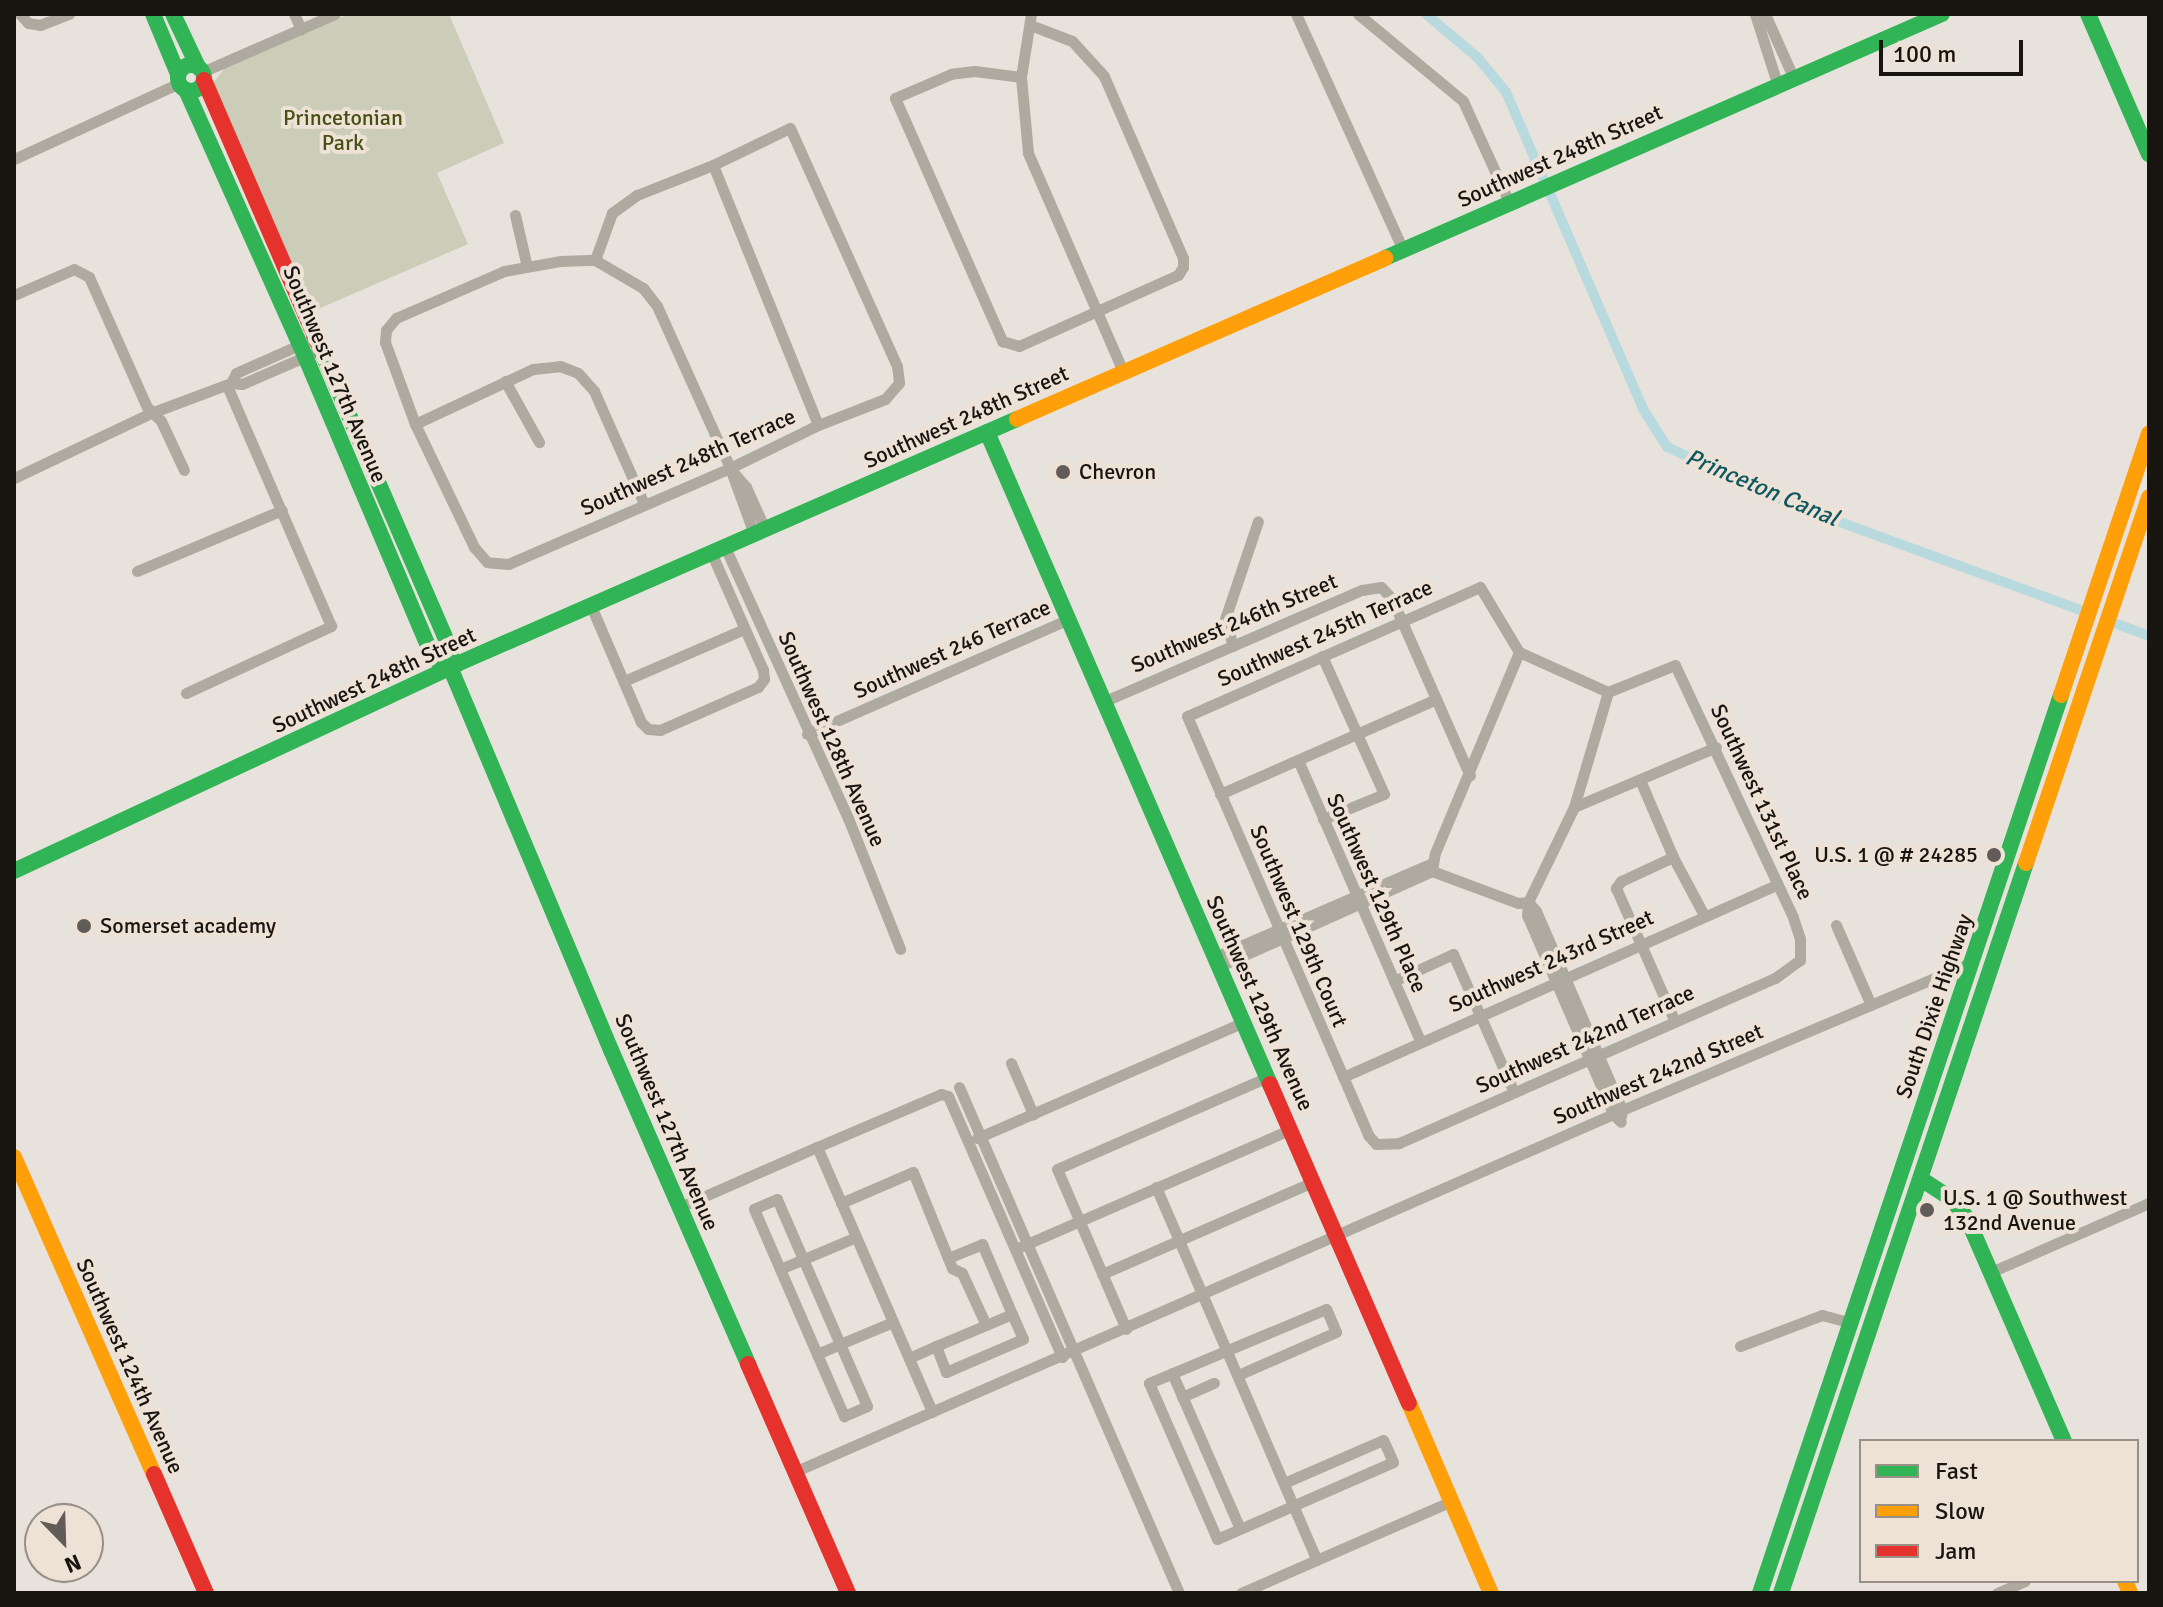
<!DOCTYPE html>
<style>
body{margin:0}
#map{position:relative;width:2163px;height:1607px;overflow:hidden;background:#e8e2dc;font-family:Signika,sans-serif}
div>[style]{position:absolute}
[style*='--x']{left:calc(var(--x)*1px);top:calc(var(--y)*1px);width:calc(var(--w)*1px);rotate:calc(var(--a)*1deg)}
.green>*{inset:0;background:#cbcdb8}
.canal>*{height:10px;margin:-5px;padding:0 5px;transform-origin:5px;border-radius:5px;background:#b8dade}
.street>*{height:11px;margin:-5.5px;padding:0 5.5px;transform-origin:5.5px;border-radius:5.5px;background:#aeaaa0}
.fast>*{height:16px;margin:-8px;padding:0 8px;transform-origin:8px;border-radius:8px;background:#30b455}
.fast>.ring{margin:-8px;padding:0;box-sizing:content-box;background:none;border:16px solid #30b455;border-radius:50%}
.slow>*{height:16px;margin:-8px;padding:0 8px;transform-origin:8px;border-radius:8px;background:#ff9f0a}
.jam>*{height:16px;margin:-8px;padding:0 8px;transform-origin:8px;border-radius:8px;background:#e5322d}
.dots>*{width:22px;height:22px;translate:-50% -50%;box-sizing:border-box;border:4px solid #eee1d6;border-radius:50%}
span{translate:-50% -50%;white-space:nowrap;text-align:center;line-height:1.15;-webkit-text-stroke:8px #eee1d6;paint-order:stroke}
.park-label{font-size:22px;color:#455012}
.street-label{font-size:22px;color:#181410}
.poi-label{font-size:22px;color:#181410}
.left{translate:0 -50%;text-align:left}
.right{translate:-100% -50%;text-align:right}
.water-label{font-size:24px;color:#0e5861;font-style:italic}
.frame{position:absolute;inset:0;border:16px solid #181410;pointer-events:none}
.legend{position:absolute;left:1859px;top:1439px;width:280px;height:144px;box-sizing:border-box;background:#eee1d6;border:2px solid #988f87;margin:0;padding:10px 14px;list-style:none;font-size:24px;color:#181410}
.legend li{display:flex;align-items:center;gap:16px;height:40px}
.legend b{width:40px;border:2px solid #988f87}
.north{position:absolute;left:24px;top:1503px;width:80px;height:80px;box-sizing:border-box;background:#eee1d6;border:2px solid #988f87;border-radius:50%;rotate:157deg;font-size:22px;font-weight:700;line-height:32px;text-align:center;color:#181410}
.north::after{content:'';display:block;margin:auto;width:28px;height:36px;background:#615c57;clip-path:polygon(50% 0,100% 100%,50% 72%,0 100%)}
.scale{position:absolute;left:1879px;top:40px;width:144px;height:36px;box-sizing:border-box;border:4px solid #181410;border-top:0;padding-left:10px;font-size:24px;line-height:28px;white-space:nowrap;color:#181410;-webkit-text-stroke:6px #eee1d6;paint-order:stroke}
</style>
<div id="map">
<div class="green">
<div style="clip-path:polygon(349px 14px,449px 14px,504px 143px,437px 173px,468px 244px,309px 313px,213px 83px,224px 69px)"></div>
</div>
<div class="canal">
<div style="--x:1426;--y:14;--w:68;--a:40.2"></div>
<div style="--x:1478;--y:58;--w:44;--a:50.5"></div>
<div style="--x:1506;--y:92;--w:345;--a:66.6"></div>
<div style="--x:1643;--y:409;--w:45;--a:57.7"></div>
<div style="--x:1667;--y:447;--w:133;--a:24.8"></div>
<div style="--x:1788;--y:503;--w:323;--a:20.1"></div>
<div style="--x:2106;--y:620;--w:46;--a:20.4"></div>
</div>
<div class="street">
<div style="--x:20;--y:14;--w:12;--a:48"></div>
<div style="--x:28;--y:23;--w:12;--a:9"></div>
<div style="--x:40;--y:25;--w:31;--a:-21"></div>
<div style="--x:294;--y:14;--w:17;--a:65"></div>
<div style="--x:1031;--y:14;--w:64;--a:99"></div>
<div style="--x:1021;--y:77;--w:76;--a:84.7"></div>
<div style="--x:1028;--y:153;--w:239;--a:66.5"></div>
<div style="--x:1296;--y:14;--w:259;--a:65.6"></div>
<div style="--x:1358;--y:14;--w:136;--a:39.6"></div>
<div style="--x:1463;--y:101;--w:111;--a:65.5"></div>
<div style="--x:1755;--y:14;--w:76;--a:72.3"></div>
<div style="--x:1765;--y:14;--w:71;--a:66"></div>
<div style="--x:202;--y:72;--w:145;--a:-23.6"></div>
<div style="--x:1021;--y:77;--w:47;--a:-172.7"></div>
<div style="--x:974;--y:71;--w:23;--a:173"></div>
<div style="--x:951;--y:74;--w:61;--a:156.8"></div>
<div style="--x:895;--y:98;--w:266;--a:66.2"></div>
<div style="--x:1002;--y:341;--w:18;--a:16"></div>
<div style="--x:1019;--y:346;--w:174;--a:-24.1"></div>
<div style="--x:1178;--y:275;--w:9;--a:-58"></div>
<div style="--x:1183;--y:267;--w:9;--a:-90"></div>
<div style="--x:1183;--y:258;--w:198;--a:-113.5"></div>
<div style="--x:1104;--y:76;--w:47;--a:-132.4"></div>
<div style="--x:1072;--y:41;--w:45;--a:-159.1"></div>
<div style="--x:14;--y:159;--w:182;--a:-24.7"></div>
<div style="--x:713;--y:165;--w:280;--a:68"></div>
<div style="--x:515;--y:215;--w:53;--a:77"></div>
<div style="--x:595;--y:260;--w:50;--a:-70.1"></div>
<div style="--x:612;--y:213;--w:31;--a:-36"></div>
<div style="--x:637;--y:195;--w:82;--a:-21.5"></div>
<div style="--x:713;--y:165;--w:85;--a:-25.7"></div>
<div style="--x:790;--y:128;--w:261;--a:65.8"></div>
<div style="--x:897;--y:366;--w:17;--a:83"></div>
<div style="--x:899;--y:383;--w:21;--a:131"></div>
<div style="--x:885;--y:399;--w:72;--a:158.8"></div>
<div style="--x:818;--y:425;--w:98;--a:154"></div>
<div style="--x:730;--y:468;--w:242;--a:156.6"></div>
<div style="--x:508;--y:564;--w:21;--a:-175"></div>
<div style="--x:487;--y:562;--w:20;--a:-131"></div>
<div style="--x:474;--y:547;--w:136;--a:-115.6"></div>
<div style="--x:415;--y:424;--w:87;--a:-110.1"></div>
<div style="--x:385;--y:342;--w:12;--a:-85"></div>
<div style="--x:386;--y:330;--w:16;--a:-50"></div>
<div style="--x:396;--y:318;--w:118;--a:-23.5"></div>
<div style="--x:504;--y:271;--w:58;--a:-10"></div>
<div style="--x:561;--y:261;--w:34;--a:-2"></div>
<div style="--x:595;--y:260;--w:56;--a:30.3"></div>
<div style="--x:643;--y:288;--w:23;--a:52"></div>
<div style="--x:657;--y:306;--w:178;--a:65.7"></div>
<div style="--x:730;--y:468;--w:70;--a:70"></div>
<div style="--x:14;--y:295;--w:65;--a:-23.4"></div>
<div style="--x:74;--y:269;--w:17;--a:28"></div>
<div style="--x:89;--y:277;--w:142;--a:66"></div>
<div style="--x:147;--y:407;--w:20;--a:45"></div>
<div style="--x:161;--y:421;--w:54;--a:64.9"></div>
<div style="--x:505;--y:381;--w:70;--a:60.9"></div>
<div style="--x:231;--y:383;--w:11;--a:-63"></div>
<div style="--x:236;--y:373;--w:77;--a:-23.9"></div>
<div style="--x:415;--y:424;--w:130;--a:-25"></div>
<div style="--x:533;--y:369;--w:27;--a:-6"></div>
<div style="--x:560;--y:366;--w:19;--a:21"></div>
<div style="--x:578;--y:373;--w:24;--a:48"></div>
<div style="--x:594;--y:391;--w:124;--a:66.1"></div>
<div style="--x:733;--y:472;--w:20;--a:49"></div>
<div style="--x:746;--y:487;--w:46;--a:65.7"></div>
<div style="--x:14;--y:478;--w:152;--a:-25.4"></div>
<div style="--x:151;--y:413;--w:85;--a:-20.6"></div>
<div style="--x:231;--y:383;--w:11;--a:5"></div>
<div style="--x:242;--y:384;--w:75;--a:-23.5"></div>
<div style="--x:725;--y:547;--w:298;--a:65.6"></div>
<div style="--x:848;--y:818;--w:141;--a:68.3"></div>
<div style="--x:137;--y:571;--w:157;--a:-22.8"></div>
<div style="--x:591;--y:606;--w:126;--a:66.7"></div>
<div style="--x:641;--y:722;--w:10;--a:45"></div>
<div style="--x:648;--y:729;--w:12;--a:5"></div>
<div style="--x:660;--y:730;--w:107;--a:-23.7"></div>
<div style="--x:758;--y:687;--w:10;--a:-53"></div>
<div style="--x:764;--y:679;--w:9;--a:-96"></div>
<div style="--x:763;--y:670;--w:129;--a:-113.8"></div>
<div style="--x:1233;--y:646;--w:28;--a:-107"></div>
<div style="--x:1225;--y:619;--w:103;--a:-71.4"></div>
<div style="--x:1322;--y:656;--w:151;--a:65.8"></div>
<div style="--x:1384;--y:794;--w:66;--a:157.7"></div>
<div style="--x:624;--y:681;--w:131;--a:-23.4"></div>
<div style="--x:1608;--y:692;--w:120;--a:106.5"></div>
<div style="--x:1574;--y:807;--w:106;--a:115.8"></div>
<div style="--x:1528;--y:902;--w:13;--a:94"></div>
<div style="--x:1527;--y:915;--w:217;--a:66.6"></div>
<div style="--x:1613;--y:1114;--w:11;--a:45"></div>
<div style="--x:186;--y:693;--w:160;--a:-24.8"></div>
<div style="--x:331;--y:626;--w:262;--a:-113.4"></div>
<div style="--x:1105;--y:701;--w:280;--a:-23.4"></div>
<div style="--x:1362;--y:590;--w:19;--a:-9"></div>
<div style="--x:1381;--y:587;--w:16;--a:47"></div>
<div style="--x:1392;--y:599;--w:193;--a:66.2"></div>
<div style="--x:807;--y:734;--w:286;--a:-23.7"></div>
<div style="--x:1298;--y:760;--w:306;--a:66.5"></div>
<div style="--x:1640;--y:780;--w:84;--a:66.8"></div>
<div style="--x:1673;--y:857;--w:66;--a:61.9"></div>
<div style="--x:1220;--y:794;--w:236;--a:-23.7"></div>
<div style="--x:1574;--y:807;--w:154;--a:-22.9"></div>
<div style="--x:1673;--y:857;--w:57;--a:155.2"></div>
<div style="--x:1621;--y:881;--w:9;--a:126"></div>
<div style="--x:1616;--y:888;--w:146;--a:66.2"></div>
<div style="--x:1432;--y:871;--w:18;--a:-81"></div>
<div style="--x:1435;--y:853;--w:218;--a:-67.3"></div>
<div style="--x:1519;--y:652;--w:76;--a:-121"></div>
<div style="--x:1480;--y:587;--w:320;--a:156.2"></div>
<div style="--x:1187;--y:716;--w:456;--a:66.6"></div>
<div style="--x:1368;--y:1135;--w:12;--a:48"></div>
<div style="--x:1376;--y:1144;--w:23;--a:-2"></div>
<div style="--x:1399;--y:1143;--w:411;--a:-23.7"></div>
<div style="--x:1775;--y:978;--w:31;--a:-36"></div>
<div style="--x:1800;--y:960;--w:21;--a:-90"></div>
<div style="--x:1800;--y:939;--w:23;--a:-108"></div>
<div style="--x:1793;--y:917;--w:278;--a:-115.1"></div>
<div style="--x:1675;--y:665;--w:72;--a:158.1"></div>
<div style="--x:1608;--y:692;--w:98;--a:-155.8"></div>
<div style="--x:1528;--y:902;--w:12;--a:48"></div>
<div style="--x:1536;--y:911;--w:217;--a:66.6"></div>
<div style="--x:1622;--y:1110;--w:6;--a:99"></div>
<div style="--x:1836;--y:925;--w:87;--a:66.4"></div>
<div style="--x:1215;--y:957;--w:236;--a:-23.4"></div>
<div style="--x:1220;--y:966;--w:232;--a:-24.1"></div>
<div style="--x:1432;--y:871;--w:92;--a:20.4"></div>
<div style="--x:1518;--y:903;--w:10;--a:-6"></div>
<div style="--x:1394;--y:981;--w:65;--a:-24.6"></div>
<div style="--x:1453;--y:954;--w:151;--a:66.2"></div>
<div style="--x:1011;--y:1063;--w:56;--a:66.7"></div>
<div style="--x:1343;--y:1077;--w:475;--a:-23.9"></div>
<div style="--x:959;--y:1087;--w:552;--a:66.5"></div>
<div style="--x:977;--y:1138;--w:291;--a:-23.5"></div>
<div style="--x:817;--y:1147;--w:135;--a:-23.1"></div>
<div style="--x:941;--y:1094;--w:7;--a:16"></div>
<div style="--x:948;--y:1096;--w:285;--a:66.4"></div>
<div style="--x:1156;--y:1187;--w:406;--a:66.7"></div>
<div style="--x:841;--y:1203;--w:78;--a:-23.3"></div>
<div style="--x:913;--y:1172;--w:104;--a:67.9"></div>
<div style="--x:952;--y:1268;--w:11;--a:27"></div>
<div style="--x:962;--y:1273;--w:57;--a:65.2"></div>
<div style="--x:680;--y:1207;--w:150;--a:-23.7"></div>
<div style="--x:817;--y:1147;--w:289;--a:66.5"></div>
<div style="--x:1020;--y:1247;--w:296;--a:-23.5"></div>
<div style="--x:948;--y:1258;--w:37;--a:-22"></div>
<div style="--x:982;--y:1244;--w:76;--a:66.8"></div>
<div style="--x:780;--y:1269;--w:82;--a:-22.8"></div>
<div style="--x:1991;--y:1272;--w:172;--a:-23.6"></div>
<div style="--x:1102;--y:1274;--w:230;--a:-23.6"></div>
<div style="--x:1126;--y:1329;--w:174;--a:-113.3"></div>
<div style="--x:1057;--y:1169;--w:230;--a:-23.6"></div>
<div style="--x:1740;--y:1346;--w:88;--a:-20.7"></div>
<div style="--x:1822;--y:1315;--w:30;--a:15"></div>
<div style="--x:817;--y:1354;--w:25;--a:-23"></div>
<div style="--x:840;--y:1344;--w:158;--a:-113.5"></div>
<div style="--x:777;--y:1199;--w:25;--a:157"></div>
<div style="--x:754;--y:1209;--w:65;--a:66.6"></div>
<div style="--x:780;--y:1269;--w:93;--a:66.5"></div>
<div style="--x:817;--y:1354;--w:68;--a:66.5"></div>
<div style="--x:844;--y:1416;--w:25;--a:-23"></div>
<div style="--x:867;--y:1406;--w:68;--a:-113.5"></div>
<div style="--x:840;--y:1344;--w:57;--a:-22.5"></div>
<div style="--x:909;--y:1358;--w:30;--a:-24"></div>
<div style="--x:936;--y:1346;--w:82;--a:-22.8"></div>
<div style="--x:1012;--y:1314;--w:27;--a:66"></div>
<div style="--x:1023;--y:1339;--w:84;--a:156.8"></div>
<div style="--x:946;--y:1372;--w:28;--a:-111"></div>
<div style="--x:1172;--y:1373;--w:170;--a:66.4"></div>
<div style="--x:1238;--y:1375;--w:107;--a:-23.7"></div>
<div style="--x:1336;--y:1332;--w:25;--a:-113"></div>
<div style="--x:1326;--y:1309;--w:192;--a:157.3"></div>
<div style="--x:1149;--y:1383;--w:170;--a:66.4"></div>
<div style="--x:1217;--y:1539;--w:192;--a:-23.6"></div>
<div style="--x:1393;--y:1462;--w:24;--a:-114"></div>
<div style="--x:1383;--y:1440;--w:108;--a:156.5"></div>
<div style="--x:1182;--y:1397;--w:35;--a:-24"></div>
<div style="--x:794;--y:1472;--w:904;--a:-23.61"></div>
<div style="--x:1622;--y:1110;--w:378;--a:-22.9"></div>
<div style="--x:1241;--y:1593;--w:230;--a:-23.6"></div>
<div style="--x:1997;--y:1593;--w:30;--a:-23"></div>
</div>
<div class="fast">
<div style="--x:153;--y:14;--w:65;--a:67.4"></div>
<div style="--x:173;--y:14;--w:59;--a:64.7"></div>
<div style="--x:2088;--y:14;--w:153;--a:66.5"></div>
<div class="ring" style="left:178px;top:65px;width:10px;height:10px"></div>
<div style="--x:186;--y:90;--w:291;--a:65.9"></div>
<div style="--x:305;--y:356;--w:328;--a:67"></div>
<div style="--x:433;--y:658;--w:19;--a:28"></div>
<div style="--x:1385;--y:258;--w:608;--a:-23.66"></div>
<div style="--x:320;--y:348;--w:330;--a:66.6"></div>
<div style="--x:451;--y:651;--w:16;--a:94"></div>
<div style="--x:450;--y:667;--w:415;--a:67.2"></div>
<div style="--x:611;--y:1050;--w:343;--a:66.4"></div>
<div style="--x:987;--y:432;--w:711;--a:66.54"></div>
<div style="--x:14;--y:871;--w:489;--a:-25"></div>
<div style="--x:457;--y:664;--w:611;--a:-23.63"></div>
<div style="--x:1921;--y:1179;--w:33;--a:33"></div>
<div style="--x:1949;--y:1197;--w:28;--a:49"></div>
<div style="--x:1967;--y:1218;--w:243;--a:66.5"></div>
<div style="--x:1760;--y:1593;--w:947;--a:-71.47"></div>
<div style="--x:1781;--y:1593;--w:770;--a:-71.45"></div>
</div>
<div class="slow">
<div style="--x:1017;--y:419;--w:402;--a:-23.6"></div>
<div style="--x:2061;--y:695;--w:276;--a:-71.4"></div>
<div style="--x:2026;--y:863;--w:386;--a:-71.4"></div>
<div style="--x:14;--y:1157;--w:347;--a:66.2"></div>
<div style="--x:1409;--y:1403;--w:207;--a:66.7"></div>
<div style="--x:2125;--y:1581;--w:13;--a:67"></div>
</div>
<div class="jam">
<div style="--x:204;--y:80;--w:292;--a:66.6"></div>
<div style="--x:1270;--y:1084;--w:348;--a:66.5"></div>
<div style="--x:748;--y:1364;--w:250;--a:66.4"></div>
<div style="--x:154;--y:1474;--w:130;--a:66.4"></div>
</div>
<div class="dots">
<div style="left:1063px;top:472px;background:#615c57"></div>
<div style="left:1994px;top:855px;background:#615c57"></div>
<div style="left:84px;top:926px;background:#615c57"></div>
<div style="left:1927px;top:1210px;background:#615c57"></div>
</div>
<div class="park-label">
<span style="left:343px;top:130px">Princetonian<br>Park</span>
</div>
<div class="street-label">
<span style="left:1560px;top:156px;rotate:-24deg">Southwest 248th Street</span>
<span style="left:335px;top:374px;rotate:67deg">Southwest 127th Avenue</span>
<span style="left:966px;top:417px;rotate:-24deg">Southwest 248th Street</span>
<span style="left:688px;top:462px;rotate:-24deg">Southwest 248th Terrace</span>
<span style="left:1234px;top:623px;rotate:-23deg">Southwest 246th Street</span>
<span style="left:1325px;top:633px;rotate:-24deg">Southwest 245th Terrace</span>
<span style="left:952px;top:649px;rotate:-24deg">Southwest 246 Terrace</span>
<span style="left:374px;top:680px;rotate:-25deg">Southwest 248th Street</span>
<span style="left:832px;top:739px;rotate:66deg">Southwest 128th Avenue</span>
<span style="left:1762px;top:802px;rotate:65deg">Southwest 131st Place</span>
<span style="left:1377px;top:893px;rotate:66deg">Southwest 129th Place</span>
<span style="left:1299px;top:926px;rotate:67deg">Southwest 129th Court</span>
<span style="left:1551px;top:961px;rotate:-24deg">Southwest 243rd Street</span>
<span style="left:1260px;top:1003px;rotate:66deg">Southwest 129th Avenue</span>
<span style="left:1934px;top:1006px;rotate:-71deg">South Dixie Highway</span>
<span style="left:1585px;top:1039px;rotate:-24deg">Southwest 242nd Terrace</span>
<span style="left:1658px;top:1074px;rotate:-23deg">Southwest 242nd Street</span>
<span style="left:667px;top:1122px;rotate:67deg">Southwest 127th Avenue</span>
<span style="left:130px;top:1366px;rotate:66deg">Southwest 124th Avenue</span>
</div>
<div class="poi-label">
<span class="left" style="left:1079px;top:472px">Chevron</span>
<span class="right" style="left:1978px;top:855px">U.S. 1 @ # 24285</span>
<span class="left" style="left:100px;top:926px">Somerset academy</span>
<span class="left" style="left:1943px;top:1210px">U.S. 1 @ Southwest<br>132nd Avenue</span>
</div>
<div class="water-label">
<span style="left:1762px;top:488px;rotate:23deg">Princeton Canal</span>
</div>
<div class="frame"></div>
<ul class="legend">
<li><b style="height:10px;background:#30b455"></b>Fast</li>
<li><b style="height:10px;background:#ff9f0a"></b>Slow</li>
<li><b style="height:10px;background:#e5322d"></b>Jam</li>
</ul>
<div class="north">N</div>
<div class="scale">100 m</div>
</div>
